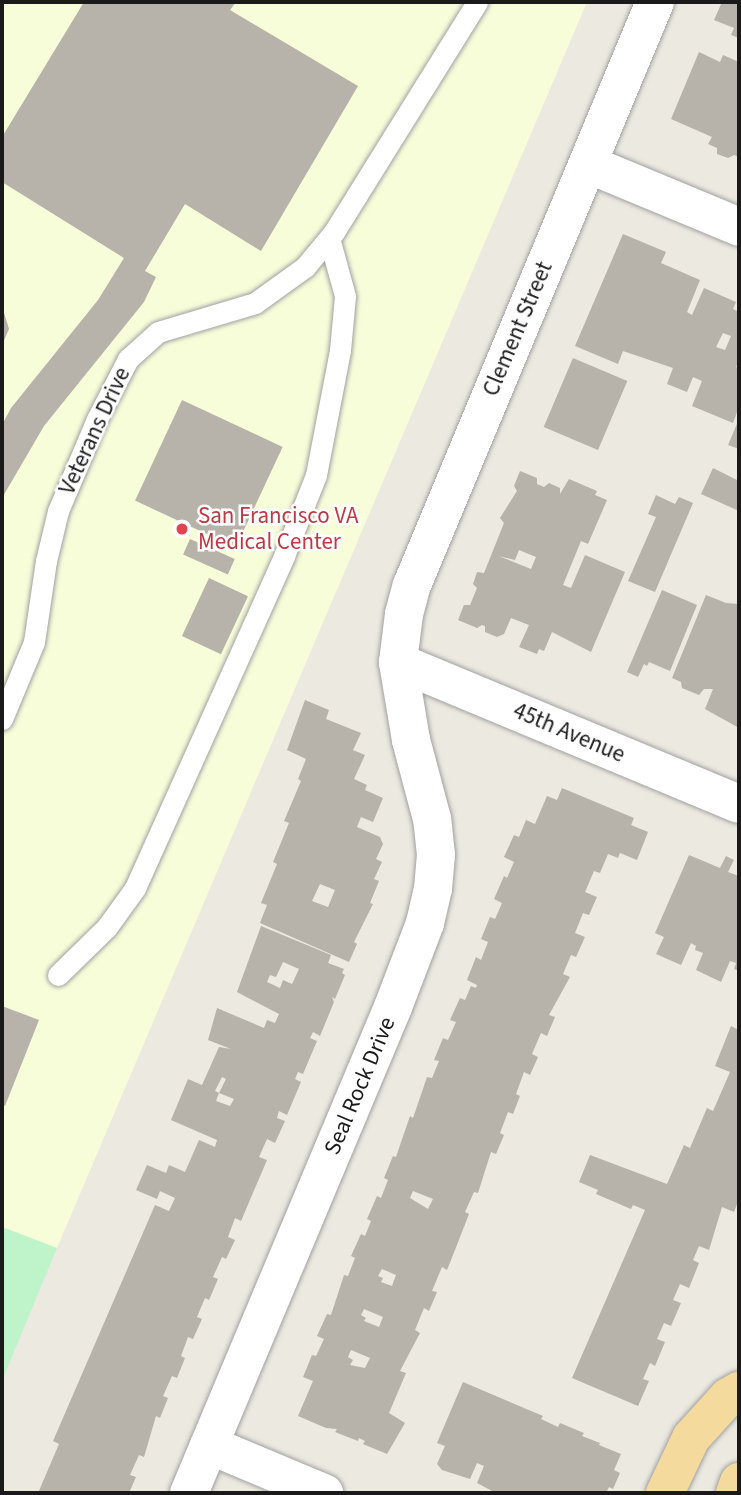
<!DOCTYPE html>
<style>
body{margin:0}
#map{position:relative;width:741px;height:1495px;overflow:hidden;background:#ebe9e0;font-family:"Source Sans 3",sans-serif}
div>[style]{position:absolute}
[style*='--x']{left:calc(var(--x)*1px);top:calc(var(--y)*1px);width:calc(var(--w)*1px);rotate:calc(var(--a)*1deg)}
.education>*{inset:0;background:#f7fcd9}
.park>*{inset:0;background:#bff4cb}
.building>*{inset:0;background:#b7b2aa;transform-origin:0 0}
.roads{filter:drop-shadow(0 0 2px #a1a1a1) drop-shadow(0 0 2px #a1a1a1)}
.lane>*{height:21px;margin:-10.5px;padding:0 10.5px;transform-origin:10.5px;border-radius:10.5px;background:#fff}
.street>*{height:38px;margin:-19px;padding:0 19px;transform-origin:19px;border-radius:19px;background:#fff}
.primary>*{height:38px;margin:-19px;padding:0 19px;transform-origin:19px;border-radius:19px;background:#f4db9d}
.dots>*{width:19px;height:19px;translate:-50% -50%;box-sizing:border-box;border:4px solid #fff;border-radius:50%}
span{translate:-50% -50%;white-space:nowrap;text-align:center;line-height:1.15;-webkit-text-stroke:5px #fff;paint-order:stroke}
.street-label{font-size:23px;color:#1a1a1a}
.health-label{font-size:23px;color:#be3a42}
.left{translate:0 -50%;text-align:left}
.frame{position:absolute;inset:0;border:4px solid #1a1a1a;pointer-events:none}
</style>
<div id="map">
<div class="education">
<div style="clip-path:polygon(2px 2px,587px 2px,57px 1248px,2px 1227px)"></div>
</div>
<div class="park">
<div style="clip-path:polygon(2px 1227px,57px 1248px,2px 1381px)"></div>
</div>
<div class="building">
<div style="clip-path:polygon(84px 2px,236px 2px,230px 10px,358px 86px,261px 251px,185px 204px,145px 271px,156px 277px,144px 302px,44px 426px,2px 498px,2px 425px,11px 408px,98px 300px,124px 258px,2px 182px,2px 137px)"></div>
<div style="clip-path:polygon(722px 2px,739px 2px,739px 38px,731px 35px,734px 28px,714px 20px)"></div>
<div style="clip-path:polygon(699px 52px,720px 62px,723px 55px,739px 62px,739px 157px,734px 155px,728px 158px,717px 154px,717px 148px,708px 144px,712px 137px,671px 119px)"></div>
<div style="clip-path:polygon(evenodd,623px 234px,666px 252px,661px 263px,700px 280px,687px 312px,692px 315px,704px 288px,736px 302px,733px 309px,739px 312px,739px 360px,736px 367px,739px 368px,739px 407px,733px 423px,692px 406px,702px 381px,693px 377px,687px 392px,667px 384px,673px 368px,623px 351px,618px 364px,575px 346px,623px 234px,723px 333px,731px 336px,725px 350px,716px 347px,723px 333px)"></div>
<div style="clip-path:polygon(2px 306px,9px 329px,2px 345px)"></div>
<div style="left:573px;top:358px;width:59px;height:75px;rotate:23deg"></div>
<div style="left:182px;top:400px;width:111px;height:111px;rotate:25deg"></div>
<div style="clip-path:polygon(739px 419px,739px 449px,728px 445px)"></div>
<div style="clip-path:polygon(713px 468px,739px 481px,739px 511px,701px 494px)"></div>
<div style="clip-path:polygon(evenodd,520px 471px,537px 478px,537px 484px,544px 487px,549px 483px,560px 488px,560px 494px,569px 479px,597px 491px,595px 495px,607px 500px,588px 544px,581px 541px,563px 585px,571px 588px,585px 555px,625px 572px,591px 652px,552px 632px,544px 651px,539px 649px,537px 654px,519px 647px,529px 625px,511px 618px,504px 634px,497px 637px,485px 632px,485px 626px,482px 625px,477px 628px,458px 620px,464px 605px,470px 605px,477px 588px,473px 584px,477px 572px,484px 573px,504px 523px,500px 518px,517px 491px,514px 486px,520px 471px,519px 550px,536px 557px,531px 569px,499px 556px,515px 560px,519px 550px)"></div>
<div style="clip-path:polygon(656px 495px,675px 504px,679px 497px,693px 503px,655px 592px,628px 581px,656px 517px,648px 514px)"></div>
<div style="left:190px;top:539px;width:49px;height:17px;rotate:24deg"></div>
<div style="left:209px;top:578px;width:43px;height:64px;rotate:25deg"></div>
<div style="clip-path:polygon(662px 590px,697px 605px,670px 671px,649px 662px,647px 666px,644px 664px,638px 677px,627px 672px)"></div>
<div style="clip-path:polygon(706px 595px,726px 603px,739px 604px,739px 728px,705px 709px,713px 689px,704px 689px,699px 695px,682px 688px,681px 682px,672px 678px)"></div>
<div style="clip-path:polygon(evenodd,305px 700px,329px 710px,326px 719px,361px 733px,353px 750px,365px 755px,354px 779px,367px 785px,365px 790px,383px 798px,373px 822px,361px 817px,357px 827px,380px 837px,383px 844px,376px 859px,382px 862px,374px 879px,379px 881px,370px 903px,373px 904px,354px 942px,357px 944px,349px 962px,260px 923px,267px 905px,261px 903px,277px 864px,273px 862px,289px 823px,284px 821px,301px 781px,298px 779px,306px 759px,287px 750px,305px 700px,320px 884px,335px 890px,328px 907px,312px 901px,320px 884px)"></div>
<div style="clip-path:polygon(evenodd,562px 788px,634px 818px,631px 825px,648px 832px,637px 860px,620px 853px,618px 858px,608px 854px,600px 873px,594px 871px,585px 892px,597px 897px,589px 915px,583px 913px,575px 933px,585px 937px,576px 957px,571px 955px,563px 974px,570px 977px,549px 1015px,555px 1017px,547px 1036px,541px 1033px,532px 1054px,538px 1057px,530px 1075px,524px 1072px,516px 1094px,520px 1096px,513px 1114px,508px 1112px,500px 1133px,504px 1135px,496px 1154px,491px 1152px,478px 1193px,474px 1192px,465px 1212px,469px 1214px,453px 1255px,447px 1270px,442px 1267px,432px 1291px,437px 1292px,429px 1311px,424px 1308px,415px 1330px,420px 1333px,400px 1371px,406px 1373px,389px 1413px,405px 1423px,387px 1454px,363px 1444px,365px 1441px,359px 1438px,358px 1441px,335px 1432px,337px 1429px,326px 1428px,298px 1416px,313px 1381px,303px 1377px,312px 1355px,316px 1356px,324px 1339px,317px 1336px,327px 1314px,331px 1315px,344px 1275px,348px 1276px,355px 1258px,351px 1256px,361px 1234px,365px 1236px,371px 1221px,367px 1219px,377px 1196px,381px 1198px,388px 1180px,384px 1178px,393px 1156px,396px 1157px,410px 1116px,413px 1118px,427px 1077px,432px 1078px,439px 1061px,434px 1060px,443px 1038px,448px 1040px,456px 1022px,450px 1020px,460px 998px,465px 1000px,471px 986px,476px 988px,477px 985px,467px 980px,476px 957px,481px 960px,488px 942px,481px 939px,490px 917px,495px 919px,502px 903px,494px 899px,504px 876px,507px 878px,514px 862px,504px 857px,514px 835px,519px 837px,526px 820px,535px 824px,547px 796px,557px 800px,562px 788px,413px 1191px,433px 1199px,428px 1209px,410px 1198px,413px 1191px,562px 788px,382px 1269px,396px 1275px,392px 1286px,381px 1282px,383px 1278px,378px 1276px,382px 1269px,562px 788px,364px 1309px,383px 1317px,379px 1327px,364px 1321px,366px 1318px,361px 1315px,364px 1309px,562px 788px,351px 1350px,370px 1358px,365px 1368px,350px 1365px,353px 1360px,348px 1357px,351px 1350px)"></div>
<div style="clip-path:polygon(689px 855px,720px 868px,726px 856px,734px 860px,728px 872px,739px 876px,739px 971px,734px 969px,736px 963px,730px 961px,721px 982px,696px 970px,703px 953px,695px 950px,696px 946px,691px 943px,681px 965px,656px 954px,664px 937px,655px 933px)"></div>
<div style="clip-path:polygon(evenodd,261px 926px,331px 955px,328px 963px,344px 969px,342px 973px,345px 975px,335px 999px,332px 997px,334px 1002px,320px 1036px,313px 1032px,310px 1038px,317px 1041px,303px 1074px,298px 1072px,295px 1079px,301px 1082px,287px 1115px,279px 1111px,277px 1118px,285px 1121px,275px 1143px,267px 1139px,259px 1157px,267px 1160px,241px 1221px,235px 1218px,228px 1237px,235px 1240px,226px 1259px,222px 1257px,213px 1277px,218px 1279px,209px 1300px,205px 1298px,197px 1317px,202px 1319px,193px 1339px,188px 1337px,181px 1356px,185px 1358px,177px 1378px,172px 1376px,163px 1396px,168px 1398px,160px 1418px,156px 1416px,144px 1457px,139px 1455px,130px 1475px,136px 1477px,129px 1493px,38px 1493px,59px 1444px,53px 1441px,155px 1205px,169px 1211px,175px 1198px,160px 1191px,157px 1199px,136px 1190px,147px 1165px,166px 1173px,169px 1165px,185px 1172px,199px 1140px,215px 1147px,217px 1140px,171px 1120px,188px 1079px,202px 1085px,219px 1047px,231px 1049px,208px 1040px,217px 1008px,264px 1028px,267px 1020px,275px 1023px,279px 1014px,237px 992px,261px 926px,283px 962px,299px 969px,292px 984px,283px 980px,280px 988px,267px 982px,270px 975px,276px 977px,283px 962px,261px 926px,222px 1077px,226px 1079px,219px 1093px,234px 1099px,230px 1106px,216px 1101px,219px 1093px,215px 1091px,222px 1077px)"></div>
<div style="clip-path:polygon(2px 1006px,39px 1020px,5px 1106px,2px 1104px)"></div>
<div style="clip-path:polygon(731px 1026px,739px 1030px,739px 1199px,734px 1212px,722px 1207px,709px 1250px,699px 1246px,693px 1260px,699px 1263px,689px 1288px,680px 1284px,673px 1300px,681px 1303px,671px 1326px,664px 1323px,657px 1339px,665px 1342px,655px 1366px,650px 1363px,643px 1379px,649px 1381px,638px 1406px,572px 1378px,645px 1210px,633px 1205px,631px 1209px,596px 1194px,598px 1190px,579px 1182px,590px 1155px,667px 1184px,684px 1145px,690px 1148px,707px 1108px,713px 1111px,730px 1072px,715px 1066px)"></div>
<div style="clip-path:polygon(463px 1382px,543px 1416px,541px 1419px,558px 1427px,560px 1423px,584px 1433px,582px 1436px,600px 1443px,599px 1445px,621px 1454px,614px 1470px,620px 1473px,613px 1489px,609px 1487px,606px 1493px,496px 1493px,477px 1483px,484px 1466px,477px 1463px,470px 1479px,442px 1470px,437px 1464px,445px 1446px,437px 1443px)"></div>
</div>
<div class="roads">
<div class="lane">
<div style="--x:2;--y:719;--w:83;--a:-67.4"></div>
<div style="--x:34;--y:642;--w:82;--a:-81.6"></div>
<div style="--x:46;--y:561;--w:51;--a:-76.5"></div>
<div style="--x:58;--y:511;--w:100;--a:-67"></div>
<div style="--x:97;--y:419;--w:68;--a:-62.7"></div>
<div style="--x:128;--y:359;--w:40;--a:-42"></div>
<div style="--x:158;--y:332;--w:101;--a:-16.6"></div>
<div style="--x:255;--y:303;--w:62;--a:-35.8"></div>
<div style="--x:305;--y:267;--w:45;--a:-50.4"></div>
<div style="--x:334;--y:232;--w:271;--a:-58.1"></div>
<div style="--x:58;--y:975;--w:69;--a:-44.4"></div>
<div style="--x:107;--y:927;--w:48;--a:-54.3"></div>
<div style="--x:135;--y:888;--w:364;--a:-65.8"></div>
<div style="--x:284;--y:556;--w:87;--a:-68.4"></div>
<div style="--x:316;--y:475;--w:127;--a:-79.1"></div>
<div style="--x:340;--y:350;--w:54;--a:-84.7"></div>
<div style="--x:345;--y:296;--w:60;--a:-105.4"></div>
</div>
<div class="street">
<div style="--x:588;--y:164;--w:164;--a:22.6"></div>
<div style="--x:398;--y:662;--w:369;--a:22.6"></div>
<div style="--x:209;--y:1445;--w:125;--a:22.7"></div>
<div style="--x:189;--y:1493;--w:527;--a:-67.23"></div>
<div style="--x:393;--y:1007;--w:90;--a:-69.1"></div>
<div style="--x:425;--y:923;--w:35;--a:-77"></div>
<div style="--x:433;--y:889;--w:34;--a:-85"></div>
<div style="--x:436;--y:855;--w:36;--a:-96"></div>
<div style="--x:432;--y:819;--w:82;--a:-104.9"></div>
<div style="--x:411;--y:740;--w:79;--a:-99.5"></div>
<div style="--x:398;--y:662;--w:48;--a:-82.9"></div>
<div style="--x:404;--y:614;--w:30;--a:-75"></div>
<div style="--x:412;--y:585;--w:632;--a:-67.37"></div>
</div>
<div class="primary">
<div style="--x:665;--y:1493;--w:61;--a:-64.7"></div>
<div style="--x:691;--y:1438;--w:55;--a:-47.9"></div>
<div style="--x:728;--y:1397;--w:13;--a:-29"></div>
<div style="--x:735;--y:1493;--w:12;--a:-70"></div>
</div>
</div>
<div class="dots">
<div style="left:182px;top:529px;background:#e0444e"></div>
</div>
<div class="street-label">
<span style="left:518px;top:329px;rotate:-67deg">Clement Street</span>
<span style="left:95px;top:431px;rotate:-65deg">Veterans Drive</span>
<span style="left:569px;top:733px;rotate:23deg">45th Avenue</span>
<span style="left:360px;top:1086px;rotate:-67deg">Seal Rock Drive</span>
</div>
<div class="health-label">
<span class="left" style="left:198px;top:529px">San Francisco VA<br>Medical Center</span>
</div>
<div class="frame"></div>
</div>
